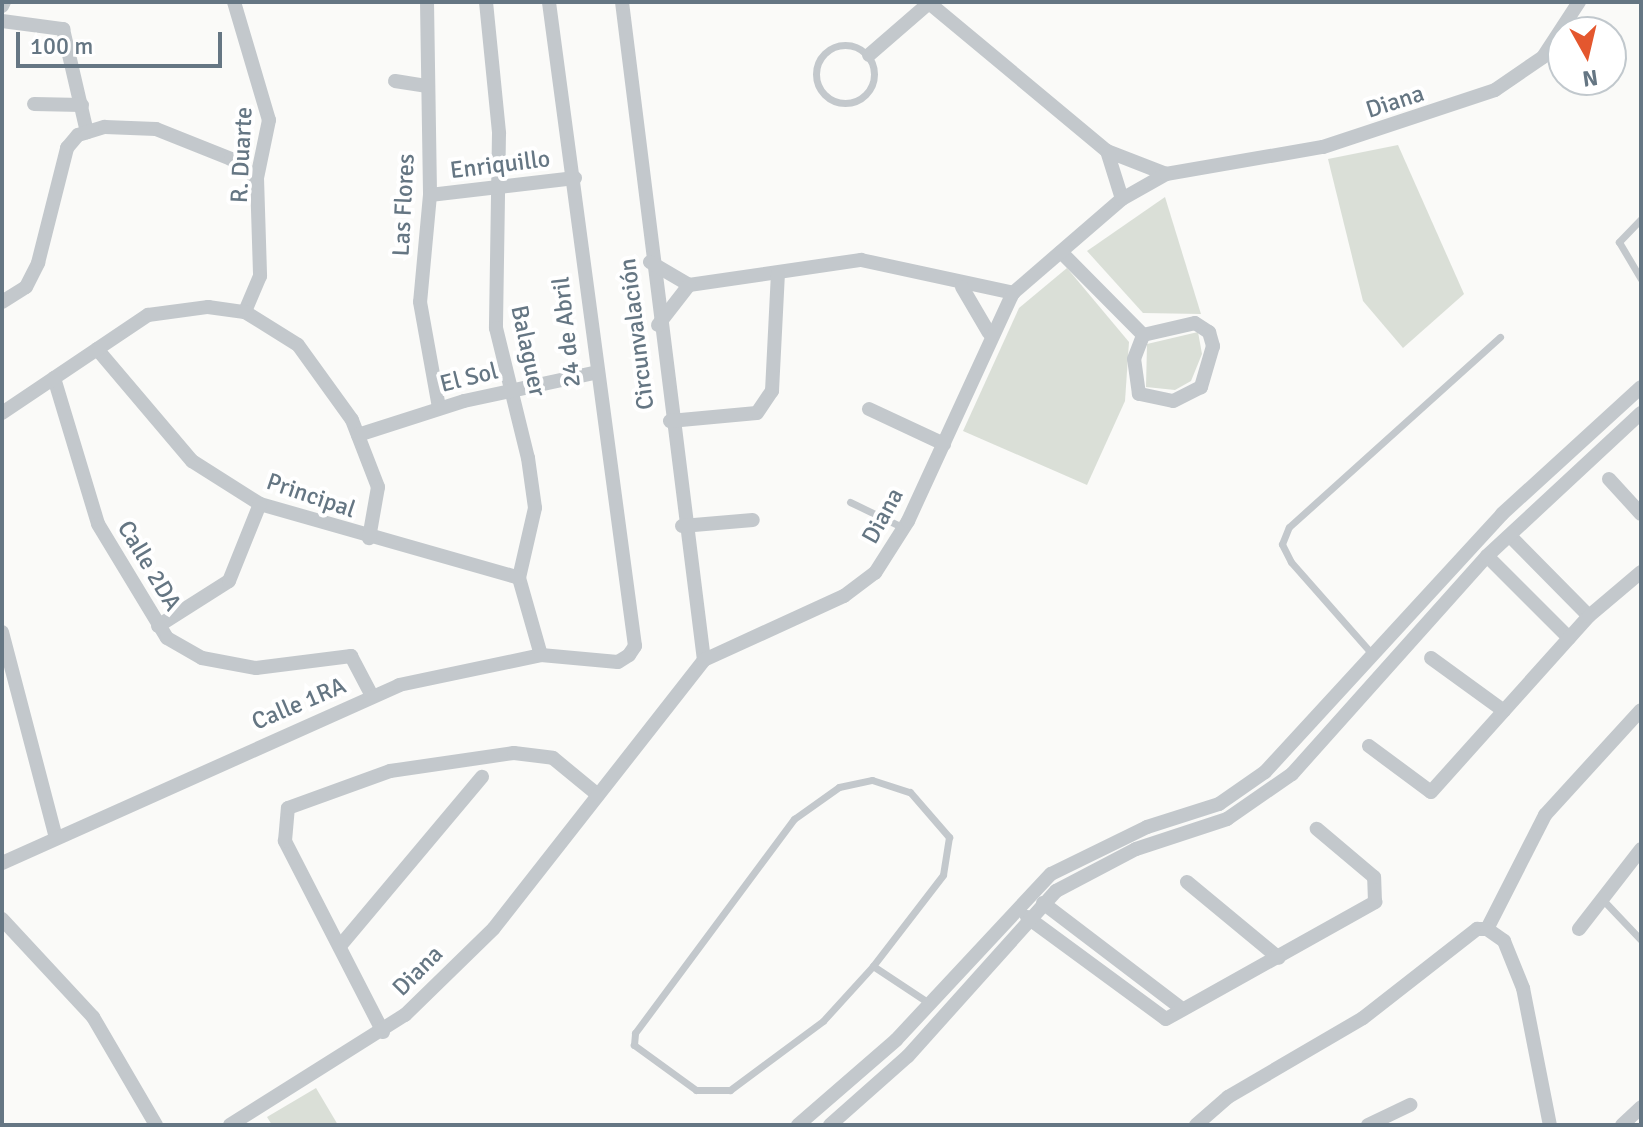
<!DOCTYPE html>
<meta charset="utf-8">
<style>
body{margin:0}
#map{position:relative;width:1643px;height:1127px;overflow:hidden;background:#fafaf8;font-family:Signika,sans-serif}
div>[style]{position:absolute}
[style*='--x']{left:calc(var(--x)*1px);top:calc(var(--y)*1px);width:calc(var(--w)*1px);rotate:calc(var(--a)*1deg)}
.green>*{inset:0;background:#dadfd7}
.service>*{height:7px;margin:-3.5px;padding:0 3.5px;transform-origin:3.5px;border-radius:3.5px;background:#c3c8cc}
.service>.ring{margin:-3.5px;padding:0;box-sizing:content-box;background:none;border:7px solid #c3c8cc;border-radius:50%}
.minor>*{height:14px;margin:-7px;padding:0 7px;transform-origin:7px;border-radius:7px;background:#c3c8cc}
span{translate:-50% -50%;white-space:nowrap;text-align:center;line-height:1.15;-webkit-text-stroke:8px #fff;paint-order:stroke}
.street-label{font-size:24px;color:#657683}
.frame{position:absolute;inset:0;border:4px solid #657683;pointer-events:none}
.north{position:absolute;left:1547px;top:16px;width:80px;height:80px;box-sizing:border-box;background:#fff;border:2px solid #c1c8cd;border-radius:50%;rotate:172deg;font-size:22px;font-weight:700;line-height:32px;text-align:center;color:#657683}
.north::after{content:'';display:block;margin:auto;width:28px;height:36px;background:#e4572e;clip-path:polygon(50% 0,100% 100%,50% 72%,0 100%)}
.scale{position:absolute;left:16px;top:32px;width:206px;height:36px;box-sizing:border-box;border:4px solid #657683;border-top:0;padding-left:10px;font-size:24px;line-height:28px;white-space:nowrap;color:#657683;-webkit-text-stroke:6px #fff;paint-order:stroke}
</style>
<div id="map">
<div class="green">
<div style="clip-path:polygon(1398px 145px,1464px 294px,1403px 348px,1363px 301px,1328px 159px)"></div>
<div style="clip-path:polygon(1165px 197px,1201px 314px,1143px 313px,1087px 251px)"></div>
<div style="clip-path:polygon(1067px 268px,1129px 342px,1125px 401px,1087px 485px,963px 431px,1019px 308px)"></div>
<div style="clip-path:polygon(1198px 332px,1202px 354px,1191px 381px,1175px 390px,1146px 387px,1147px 344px)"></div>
<div style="clip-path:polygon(316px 1088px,338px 1125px,272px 1125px,267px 1117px)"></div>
</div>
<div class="service">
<div class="ring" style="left:816px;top:45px;width:51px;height:51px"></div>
<div style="--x:1641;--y:219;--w:32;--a:134"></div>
<div style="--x:1619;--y:242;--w:43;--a:59.3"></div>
<div style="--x:850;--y:502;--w:60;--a:25.7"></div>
<div style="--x:1373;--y:655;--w:124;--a:-131.4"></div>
<div style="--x:1291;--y:562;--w:20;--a:-117"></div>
<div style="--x:1282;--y:544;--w:18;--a:-68"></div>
<div style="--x:1289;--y:527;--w:284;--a:-42"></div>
<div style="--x:1603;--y:900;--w:55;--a:46.5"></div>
<div style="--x:873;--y:966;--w:74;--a:132.3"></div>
<div style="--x:823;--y:1021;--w:116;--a:143.4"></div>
<div style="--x:730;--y:1090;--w:34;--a:180"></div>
<div style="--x:696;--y:1090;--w:77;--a:-144"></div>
<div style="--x:634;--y:1045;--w:12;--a:-85"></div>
<div style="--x:635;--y:1033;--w:267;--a:-53.4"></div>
<div style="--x:794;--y:819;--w:55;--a:-35.4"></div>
<div style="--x:839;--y:787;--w:34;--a:-12"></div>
<div style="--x:872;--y:780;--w:40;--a:18"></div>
<div style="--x:910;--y:792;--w:60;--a:49.1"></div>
<div style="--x:949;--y:837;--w:38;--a:99"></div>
<div style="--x:943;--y:875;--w:115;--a:127.6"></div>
<div style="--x:873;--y:966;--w:67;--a:33.5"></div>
</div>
<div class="minor">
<div style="--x:234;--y:2;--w:123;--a:73.5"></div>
<div style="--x:269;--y:120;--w:59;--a:101.7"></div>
<div style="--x:257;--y:178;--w:98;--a:88.2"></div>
<div style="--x:260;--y:276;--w:39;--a:113"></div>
<div style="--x:427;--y:2;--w:193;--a:89.1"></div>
<div style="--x:430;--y:195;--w:107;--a:95.3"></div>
<div style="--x:420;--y:302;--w:108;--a:79.8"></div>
<div style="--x:486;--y:2;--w:132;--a:84.3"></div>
<div style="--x:499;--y:133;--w:195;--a:90.9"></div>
<div style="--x:496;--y:328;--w:134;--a:76.2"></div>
<div style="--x:528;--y:458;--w:50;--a:82"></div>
<div style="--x:535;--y:508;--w:72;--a:102.9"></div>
<div style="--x:519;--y:578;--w:80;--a:74.1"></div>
<div style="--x:622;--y:2;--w:663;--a:82.9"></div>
<div style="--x:928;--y:2;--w:233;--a:39.8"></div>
<div style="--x:1107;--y:151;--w:63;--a:21.3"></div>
<div style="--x:2;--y:6;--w:4;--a:-63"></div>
<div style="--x:2;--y:21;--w:62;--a:7.5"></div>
<div style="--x:63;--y:29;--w:106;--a:76.9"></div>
<div style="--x:869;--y:55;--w:79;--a:-40.9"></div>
<div style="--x:395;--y:81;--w:33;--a:9"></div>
<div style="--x:34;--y:104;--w:48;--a:1.2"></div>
<div style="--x:1107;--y:151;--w:50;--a:72.6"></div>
<div style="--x:430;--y:195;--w:146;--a:-6.7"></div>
<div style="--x:1061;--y:252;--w:117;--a:45.3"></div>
<div style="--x:650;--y:262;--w:45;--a:30.5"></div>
<div style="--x:689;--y:285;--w:174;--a:-8.3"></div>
<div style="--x:861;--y:260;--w:156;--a:12.2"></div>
<div style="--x:962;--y:287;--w:53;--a:59.6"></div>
<div style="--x:2;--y:302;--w:28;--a:-32"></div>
<div style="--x:26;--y:287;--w:27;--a:-63"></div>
<div style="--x:38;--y:263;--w:119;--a:-75.8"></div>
<div style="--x:67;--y:148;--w:17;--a:-50"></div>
<div style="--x:78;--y:135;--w:28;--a:-17"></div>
<div style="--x:105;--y:127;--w:51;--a:2.2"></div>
<div style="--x:156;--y:129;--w:81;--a:21.8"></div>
<div style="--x:231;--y:159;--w:32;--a:36"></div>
<div style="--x:1195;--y:323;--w:17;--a:33"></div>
<div style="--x:1209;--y:332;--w:15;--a:74"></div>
<div style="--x:1213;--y:346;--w:43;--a:106.3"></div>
<div style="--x:1201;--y:387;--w:31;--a:153"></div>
<div style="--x:1173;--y:401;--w:35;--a:-168"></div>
<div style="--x:1139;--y:394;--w:35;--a:-98"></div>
<div style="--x:1134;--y:359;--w:26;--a:-69"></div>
<div style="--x:1143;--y:335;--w:53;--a:-13"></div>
<div style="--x:658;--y:325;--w:51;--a:-52.2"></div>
<div style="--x:97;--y:349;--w:147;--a:49.7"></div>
<div style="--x:192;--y:461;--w:80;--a:32.3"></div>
<div style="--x:260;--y:504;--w:269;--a:15.9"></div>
<div style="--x:54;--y:378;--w:152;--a:73.2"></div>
<div style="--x:98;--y:524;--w:133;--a:58.8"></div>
<div style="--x:167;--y:638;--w:40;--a:29.7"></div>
<div style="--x:202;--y:658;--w:55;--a:10.5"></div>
<div style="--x:256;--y:668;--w:96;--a:-7.2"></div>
<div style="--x:351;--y:656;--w:45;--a:62.3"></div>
<div style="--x:869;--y:409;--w:83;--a:25"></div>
<div style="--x:2;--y:413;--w:176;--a:-33.9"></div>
<div style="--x:148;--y:315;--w:61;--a:-7.6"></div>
<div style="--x:208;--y:307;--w:37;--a:8"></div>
<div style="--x:245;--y:312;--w:62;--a:31.9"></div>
<div style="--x:298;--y:345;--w:92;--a:54.2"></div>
<div style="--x:352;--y:420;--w:72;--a:68.8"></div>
<div style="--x:378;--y:487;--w:52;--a:100"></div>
<div style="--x:670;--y:421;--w:87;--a:-5.3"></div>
<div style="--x:757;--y:413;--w:27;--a:-56"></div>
<div style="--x:772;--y:391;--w:118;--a:-87.1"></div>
<div style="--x:358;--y:435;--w:111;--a:-17.8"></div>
<div style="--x:464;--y:401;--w:132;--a:-12.2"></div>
<div style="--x:1609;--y:479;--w:47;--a:47.6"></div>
<div style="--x:682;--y:526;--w:71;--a:-4.8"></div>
<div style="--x:1510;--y:536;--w:112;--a:45.4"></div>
<div style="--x:1487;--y:556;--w:116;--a:45"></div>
<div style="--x:158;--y:626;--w:84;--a:-32.4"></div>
<div style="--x:229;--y:581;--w:83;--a:-68.1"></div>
<div style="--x:2;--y:632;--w:209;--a:75.3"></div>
<div style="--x:1431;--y:658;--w:90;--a:36"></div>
<div style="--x:1369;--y:746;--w:77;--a:36.6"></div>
<div style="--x:1431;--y:792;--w:237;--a:-48.1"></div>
<div style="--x:1589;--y:616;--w:68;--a:-40.2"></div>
<div style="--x:2;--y:863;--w:435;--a:-24.1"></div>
<div style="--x:399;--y:685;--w:145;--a:-11.9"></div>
<div style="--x:541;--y:655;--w:77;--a:5.2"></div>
<div style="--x:618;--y:662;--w:13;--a:-32"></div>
<div style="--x:629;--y:655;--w:11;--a:-56"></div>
<div style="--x:635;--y:646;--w:650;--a:-97.61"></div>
<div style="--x:1187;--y:882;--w:119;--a:39.6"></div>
<div style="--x:1043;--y:903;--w:175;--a:37.3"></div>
<div style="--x:1027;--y:917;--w:172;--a:36.3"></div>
<div style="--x:1166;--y:1019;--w:240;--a:-29.2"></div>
<div style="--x:1375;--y:902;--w:25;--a:-92"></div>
<div style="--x:1374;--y:877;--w:75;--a:-139.9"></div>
<div style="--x:2;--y:919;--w:134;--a:47.1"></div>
<div style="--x:93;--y:1017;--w:125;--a:59.7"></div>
<div style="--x:1487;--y:929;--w:128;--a:-63"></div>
<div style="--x:1545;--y:815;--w:142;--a:-47.6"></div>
<div style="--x:1579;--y:929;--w:101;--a:-52.2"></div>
<div style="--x:340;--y:946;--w:221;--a:-50"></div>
<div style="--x:383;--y:1032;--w:215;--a:-117.2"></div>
<div style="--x:285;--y:841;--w:33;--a:-85"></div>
<div style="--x:288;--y:808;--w:109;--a:-19.9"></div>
<div style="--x:390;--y:771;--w:125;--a:-8.3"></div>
<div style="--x:514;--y:753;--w:39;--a:7"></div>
<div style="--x:553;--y:758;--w:58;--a:39.4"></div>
<div style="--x:230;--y:1125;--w:207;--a:-32.2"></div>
<div style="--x:405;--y:1015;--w:124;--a:-44.3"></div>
<div style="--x:494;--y:928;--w:340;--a:-51.9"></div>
<div style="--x:704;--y:660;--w:154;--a:-24.6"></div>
<div style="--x:844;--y:596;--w:39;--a:-37"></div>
<div style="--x:875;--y:573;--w:62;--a:-57.6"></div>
<div style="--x:908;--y:521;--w:251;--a:-65.3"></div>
<div style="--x:1013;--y:293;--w:144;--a:-40.8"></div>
<div style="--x:1122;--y:199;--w:51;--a:-29.6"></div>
<div style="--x:1166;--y:174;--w:159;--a:-9.8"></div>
<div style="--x:1323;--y:147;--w:181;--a:-18.3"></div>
<div style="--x:1495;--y:90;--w:58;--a:-34.5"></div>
<div style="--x:1543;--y:57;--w:66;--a:-56.8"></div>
<div style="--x:798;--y:1125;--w:130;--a:-40.9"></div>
<div style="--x:896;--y:1040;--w:227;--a:-47"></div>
<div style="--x:1051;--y:874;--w:107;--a:-26.1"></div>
<div style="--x:1147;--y:827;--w:76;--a:-17.7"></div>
<div style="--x:1219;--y:804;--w:56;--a:-34.8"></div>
<div style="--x:1265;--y:772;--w:350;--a:-47.4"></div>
<div style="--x:1502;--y:514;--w:188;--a:-42.4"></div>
<div style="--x:830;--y:1125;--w:104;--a:-41.5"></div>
<div style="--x:908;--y:1056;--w:222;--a:-48.1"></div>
<div style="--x:1056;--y:891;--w:90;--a:-27.7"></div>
<div style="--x:1136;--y:849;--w:96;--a:-18.2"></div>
<div style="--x:1227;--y:819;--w:79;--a:-34.7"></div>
<div style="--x:1292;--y:774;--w:292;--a:-48.2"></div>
<div style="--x:1487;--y:556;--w:210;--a:-42.9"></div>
<div style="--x:1196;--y:1125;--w:43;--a:-41.2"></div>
<div style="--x:1228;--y:1097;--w:156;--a:-30.3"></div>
<div style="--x:1363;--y:1018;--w:145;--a:-38"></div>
<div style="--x:1477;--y:929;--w:10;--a:0"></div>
<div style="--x:1487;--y:929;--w:21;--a:35"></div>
<div style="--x:1504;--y:941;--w:51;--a:68"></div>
<div style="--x:1523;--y:988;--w:140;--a:78.9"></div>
<div style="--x:1368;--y:1125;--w:47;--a:-25.5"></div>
<div style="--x:1622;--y:1125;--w:26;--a:-43"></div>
</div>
<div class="street-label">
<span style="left:1395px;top:102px;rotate:-18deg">Diana</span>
<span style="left:242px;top:155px;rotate:-87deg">R. Duarte</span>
<span style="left:500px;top:165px;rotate:-7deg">Enriquillo</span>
<span style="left:404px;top:205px;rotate:-87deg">Las Flores</span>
<span style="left:567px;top:332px;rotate:-96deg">24 de Abril</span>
<span style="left:637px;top:334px;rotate:-97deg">Circunvalación</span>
<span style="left:528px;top:351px;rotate:78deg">Balaguer</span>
<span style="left:469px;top:378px;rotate:-14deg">El Sol</span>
<span style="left:311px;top:496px;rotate:19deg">Principal</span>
<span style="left:883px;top:516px;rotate:-61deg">Diana</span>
<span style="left:149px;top:566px;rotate:59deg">Calle 2DA</span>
<span style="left:299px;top:704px;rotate:-23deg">Calle 1RA</span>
<span style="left:418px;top:971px;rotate:-45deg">Diana</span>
</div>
<div class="frame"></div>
<div class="north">N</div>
<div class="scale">100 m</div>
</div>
